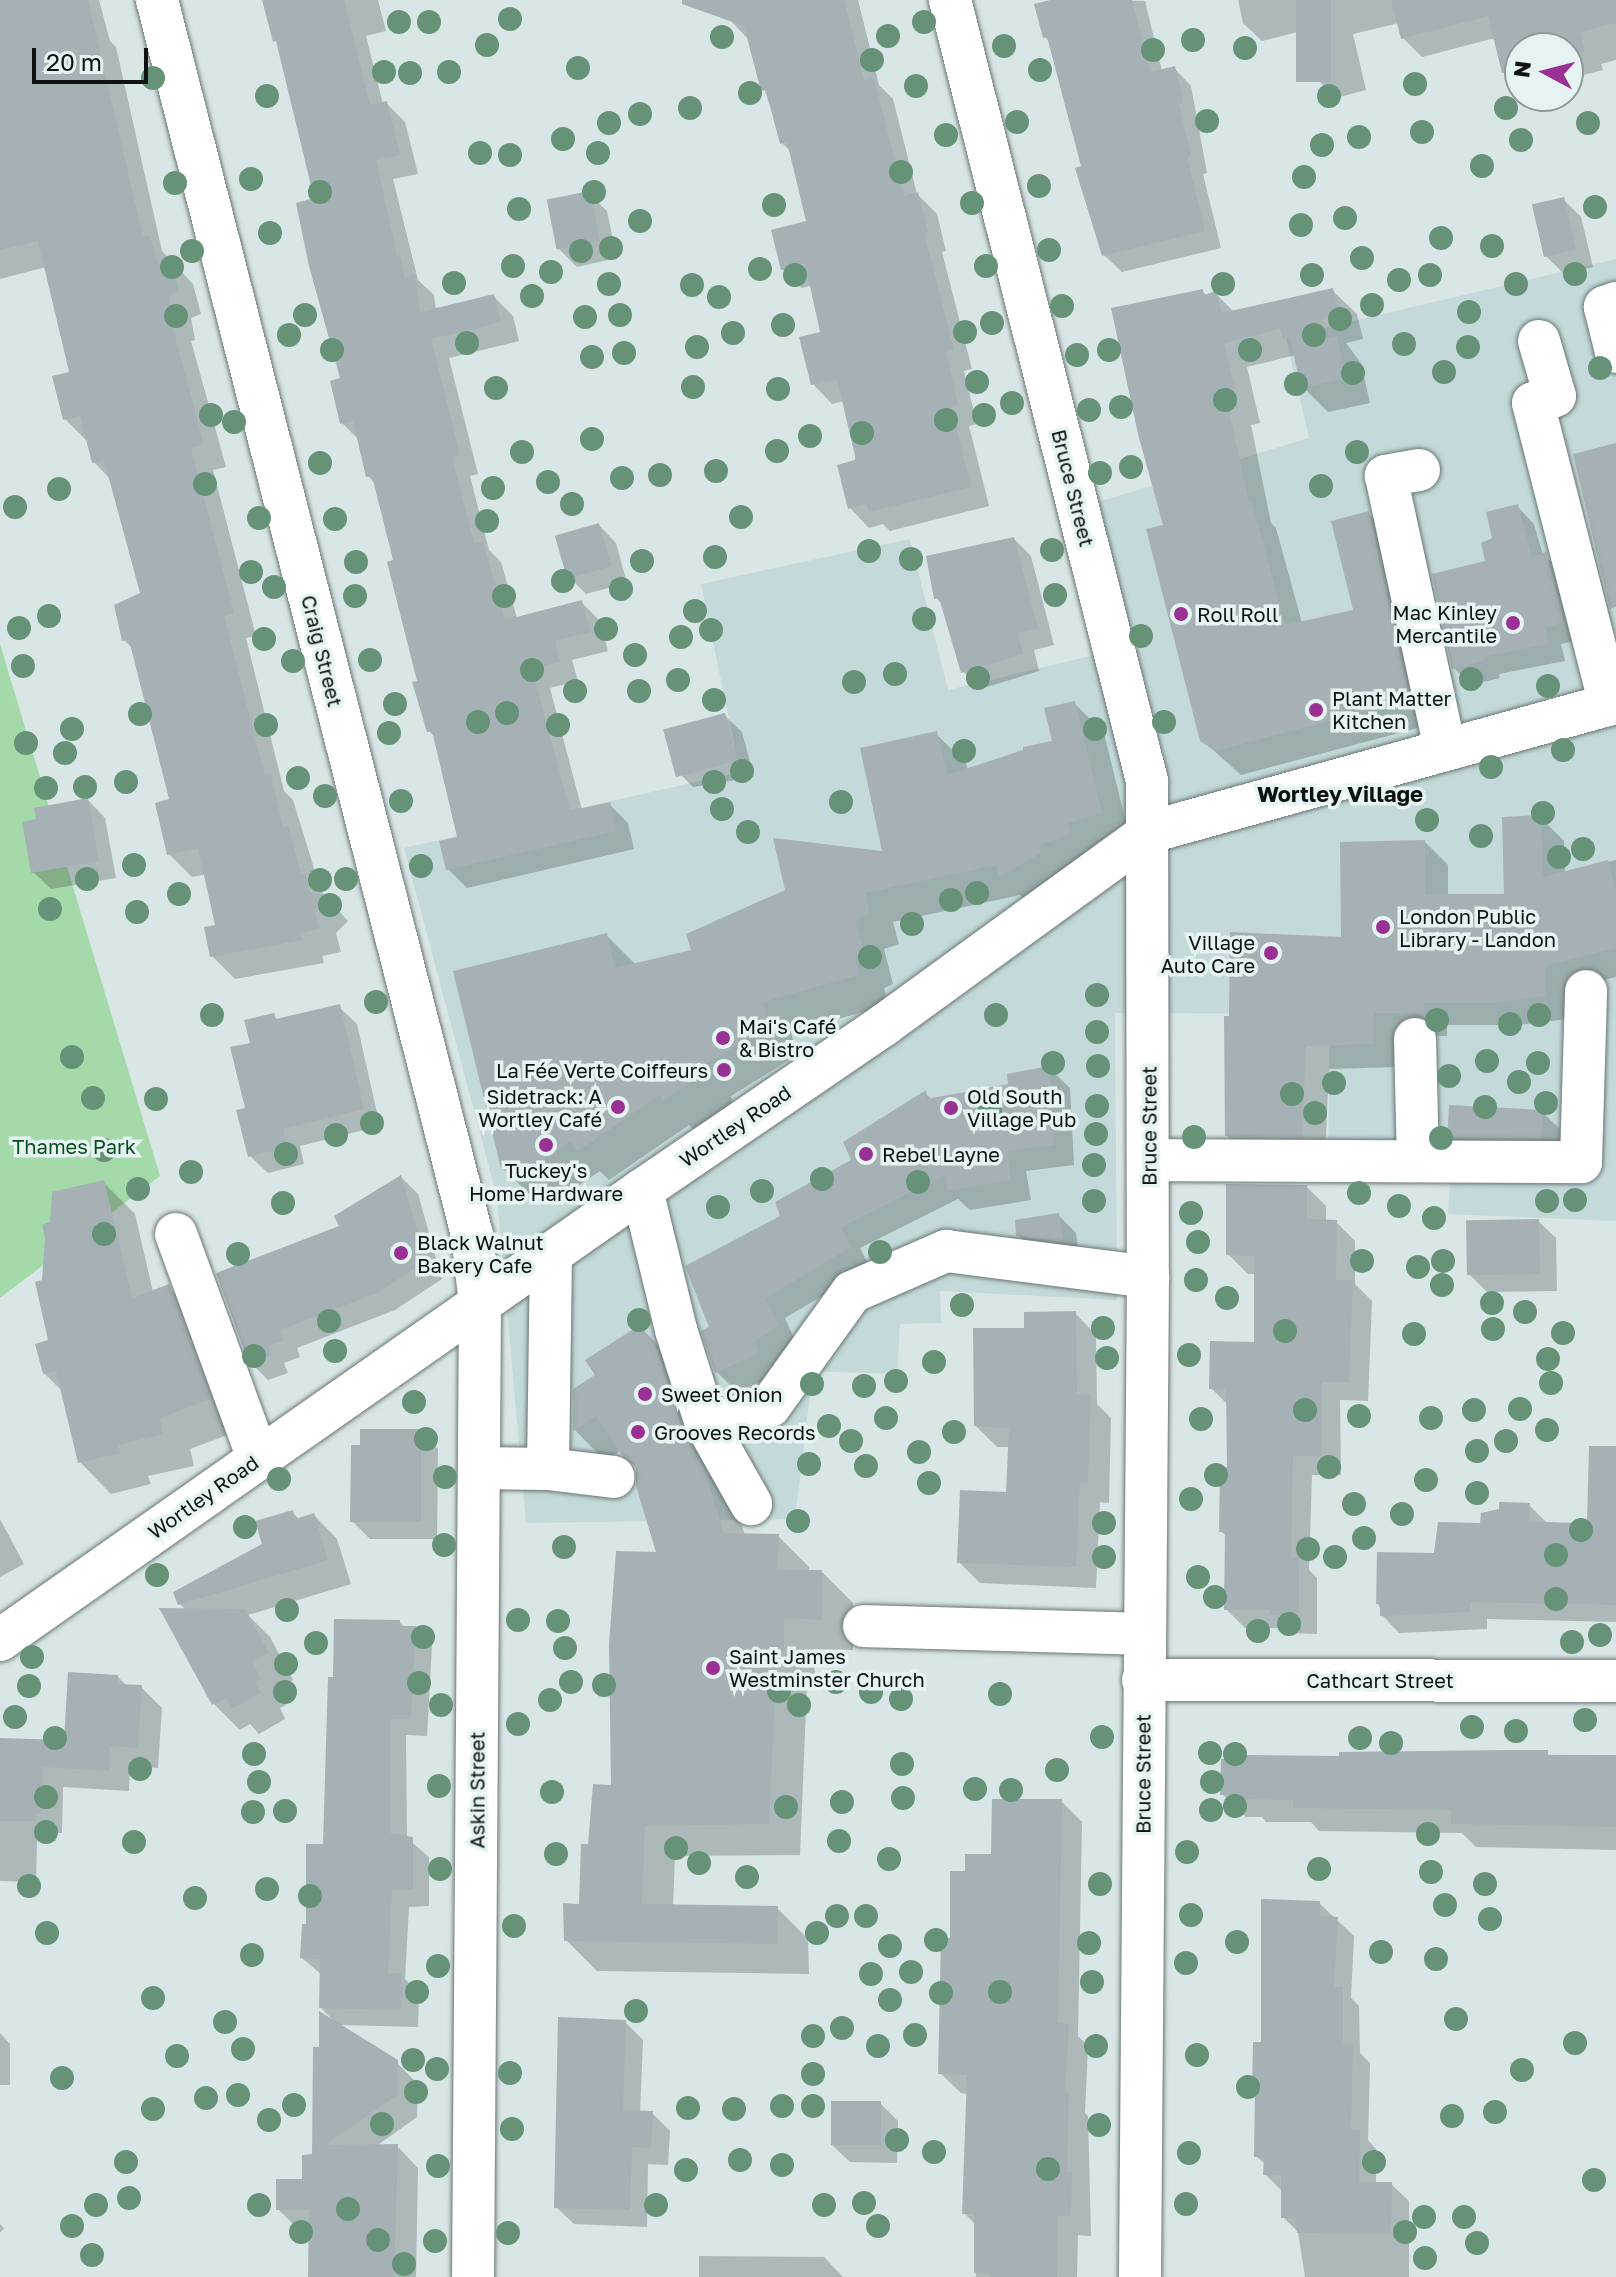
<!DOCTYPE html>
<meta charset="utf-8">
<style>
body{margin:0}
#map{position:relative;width:1616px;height:2277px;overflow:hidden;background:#d9e6e6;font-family:"Golos Text",sans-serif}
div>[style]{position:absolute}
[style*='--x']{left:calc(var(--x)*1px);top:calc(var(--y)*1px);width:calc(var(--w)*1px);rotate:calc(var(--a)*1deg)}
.built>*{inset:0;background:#c3d9da}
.green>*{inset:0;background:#a4daa9}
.shadow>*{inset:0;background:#0003;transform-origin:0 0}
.building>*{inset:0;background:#a6b1b5;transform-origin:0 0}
.roads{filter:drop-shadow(0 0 2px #6b7676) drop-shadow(0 0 2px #6b7676)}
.minor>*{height:42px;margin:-21px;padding:0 21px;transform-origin:21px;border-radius:21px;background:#fff}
.trees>*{width:24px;height:24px;margin:-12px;border-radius:50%;background:#669377}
.dots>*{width:22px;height:22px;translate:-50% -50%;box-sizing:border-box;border:4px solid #e6f3f3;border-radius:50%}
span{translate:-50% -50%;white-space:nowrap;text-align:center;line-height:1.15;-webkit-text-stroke:7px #e6f3f3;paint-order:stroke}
.street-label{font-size:20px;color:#0e1213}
.poi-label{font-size:20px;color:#0e1213}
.right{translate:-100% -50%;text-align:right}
.left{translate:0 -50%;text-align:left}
.park-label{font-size:20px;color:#074f1c}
.neighbourhood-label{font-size:22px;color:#0e1213;font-weight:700}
.north{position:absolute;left:1504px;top:32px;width:80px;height:80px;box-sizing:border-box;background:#e6f3f3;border:2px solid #909999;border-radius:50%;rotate:277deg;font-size:22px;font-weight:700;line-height:32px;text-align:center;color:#0e1213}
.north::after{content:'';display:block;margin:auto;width:28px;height:36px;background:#993093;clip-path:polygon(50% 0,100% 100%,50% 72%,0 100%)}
.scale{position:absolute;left:32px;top:48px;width:116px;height:36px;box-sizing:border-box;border:4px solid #0e1213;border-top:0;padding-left:10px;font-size:24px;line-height:28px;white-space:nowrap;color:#0e1213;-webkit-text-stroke:6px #e6f3f3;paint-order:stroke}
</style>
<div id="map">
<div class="built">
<div style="clip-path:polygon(1616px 259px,1616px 1221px,1448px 1214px,1451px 1167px,1328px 1162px,1330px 1014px,1115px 1013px,1117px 1300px,940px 1291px,941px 1323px,900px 1324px,897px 1374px,813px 1371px,795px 1519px,526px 1523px,497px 1197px,404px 848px,740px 772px,701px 584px,910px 539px,948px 690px,1095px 655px,1059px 514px,1309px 438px,1286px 337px)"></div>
</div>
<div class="green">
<div style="clip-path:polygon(0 644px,160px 1176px,0 1298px)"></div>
</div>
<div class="shadow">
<div style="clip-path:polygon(0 0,99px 0,110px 41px,116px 47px,162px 251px,193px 284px,201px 314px,191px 318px,195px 340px,191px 341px,226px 467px,213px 470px,256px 636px,246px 638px,284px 791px,293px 800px,321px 891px,348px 921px,336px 933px,341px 952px,322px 956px,324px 963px,235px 979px,212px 956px,217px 926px,206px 874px,192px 877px,169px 854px,171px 801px,133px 649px,124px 640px,142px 594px,111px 480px,94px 462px,88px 442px,65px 419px,71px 373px,46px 267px,0 279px)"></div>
<div style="clip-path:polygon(264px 0,378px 0,386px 31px,366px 36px,383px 104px,386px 103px,405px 122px,418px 174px,393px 179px,418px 280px,434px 295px,436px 310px,494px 297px,513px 316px,519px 341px,449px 358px,478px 474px,470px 476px,489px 550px,501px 562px,517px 618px,581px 602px,600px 621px,608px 651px,572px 660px,578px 681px,550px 688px,582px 810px,609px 804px,628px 823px,634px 849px,467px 888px,448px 869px,459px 839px,435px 738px,429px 731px,396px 562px,377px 486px,368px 476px,359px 440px,342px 423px,343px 380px,316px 200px,279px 45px)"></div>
<div style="clip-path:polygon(724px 0,858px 0,879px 85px,893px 99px,917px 194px,937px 214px,946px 251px,942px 252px,972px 369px,964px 371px,977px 424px,969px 426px,989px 506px,890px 531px,883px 524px,869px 528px,850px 508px,857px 462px,844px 401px,832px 404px,813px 384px,823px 334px,812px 285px,802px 288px,782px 269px,809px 222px,791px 152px,782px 143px,748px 39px,729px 19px)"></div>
<div style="clip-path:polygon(1059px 0,1145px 1px,1162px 71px,1174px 68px,1191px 86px,1207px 173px,1203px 174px,1221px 248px,1122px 272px,1104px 255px,1051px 44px,1045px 37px)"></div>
<div style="clip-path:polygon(1238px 0,1616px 0,1616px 60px,1601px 64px,1603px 70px,1568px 79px,1568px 48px,1520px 48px,1520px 89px,1503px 72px,1495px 38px,1422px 57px,1403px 38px,1399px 23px,1353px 34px,1366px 90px,1336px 98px,1317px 79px,1305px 30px,1262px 41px,1243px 23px)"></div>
<div style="clip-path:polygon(589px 194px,607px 211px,617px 258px,577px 267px,559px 249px)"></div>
<div style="clip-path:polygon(1564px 200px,1581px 217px,1593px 267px,1564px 274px,1546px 256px)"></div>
<div style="clip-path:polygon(1332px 290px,1357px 314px,1363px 339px,1346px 343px,1361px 363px,1370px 403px,1328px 412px,1303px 387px,1296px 355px,1247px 367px,1260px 423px,1251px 425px,1271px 523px,1276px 528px,1302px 623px,1356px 612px,1368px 513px,1393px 538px,1433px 724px,1241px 775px,1202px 740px,1165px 526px,1203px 292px,1207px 296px,1216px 294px,1234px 312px)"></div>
<div style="clip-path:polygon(1517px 506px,1534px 524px,1543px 555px,1563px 572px,1581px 640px,1561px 644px,1565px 661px,1499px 674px,1500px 678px,1471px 685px,1454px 668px,1494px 539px)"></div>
<div style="clip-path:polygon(599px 525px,616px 543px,627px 583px,586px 594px,569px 577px)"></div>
<div style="clip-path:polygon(1014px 539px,1031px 556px,1054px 645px,1034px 650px,1039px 671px,980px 689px,963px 671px,943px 605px,936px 598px)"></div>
<div style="clip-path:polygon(1074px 703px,1104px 733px,1131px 843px,1030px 906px,1020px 895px,893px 922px,899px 944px,884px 949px,893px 984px,884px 988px,888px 1005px,791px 1032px,797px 1055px,731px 1096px,733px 1104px,693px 1129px,689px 1125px,609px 1180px,600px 1171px,550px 1205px,533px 1198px,503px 1168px,606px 935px,636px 965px,693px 952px,884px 853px,936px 734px,966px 763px,968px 770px,1054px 742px)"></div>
<div style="clip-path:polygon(724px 715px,742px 732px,754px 777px,693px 787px,675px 769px)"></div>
<div style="clip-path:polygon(88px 800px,105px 818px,116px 878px,51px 889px,33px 872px)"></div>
<div style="clip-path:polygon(1540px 817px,1564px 841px,1565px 873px,1616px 860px,1616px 977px,1567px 989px,1568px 1019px,1517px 1025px,1447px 1025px,1447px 1036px,1397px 1035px,1396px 1067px,1329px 1069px,1325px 1159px,1250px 1159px,1227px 1136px,1231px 1018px,1343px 939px,1425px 842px,1448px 865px,1448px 896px,1506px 896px)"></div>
<div style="clip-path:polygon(339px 1007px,357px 1024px,380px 1126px,300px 1146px,304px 1164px,268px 1173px,250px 1156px,252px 1044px,273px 1015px,279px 1021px)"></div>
<div style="clip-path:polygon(1049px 1068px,1070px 1088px,1074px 1165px,1026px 1171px,1031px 1200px,970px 1210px,958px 1199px,860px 1248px,870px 1268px,785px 1318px,798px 1347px,774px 1362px,778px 1374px,737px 1392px,717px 1372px,711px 1328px,783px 1217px,853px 1161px,925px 1093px,932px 1100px,1010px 1086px)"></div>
<div style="clip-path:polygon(1542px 1112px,1560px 1129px,1559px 1154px,1467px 1154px,1450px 1137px)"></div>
<div style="clip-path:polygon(401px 1177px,418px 1194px,442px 1279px,395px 1310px,297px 1348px,300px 1357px,284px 1363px,288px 1373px,268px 1380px,251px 1363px,342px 1227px)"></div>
<div style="clip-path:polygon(104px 1183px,135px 1214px,153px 1292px,168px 1287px,200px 1318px,241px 1430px,190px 1449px,194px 1466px,148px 1476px,151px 1484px,111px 1494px,80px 1462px,63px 1392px,44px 1373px,50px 1342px,44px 1282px,52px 1224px)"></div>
<div style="clip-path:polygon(1307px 1187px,1326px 1206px,1326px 1221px,1336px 1222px,1355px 1241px,1355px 1284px,1372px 1301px,1368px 1401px,1340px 1400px,1341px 1475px,1312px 1475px,1309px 1570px,1317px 1578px,1317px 1634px,1291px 1633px,1286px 1628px,1245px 1628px,1226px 1609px,1227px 1537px,1221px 1531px,1229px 1469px,1228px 1405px,1211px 1388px,1256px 1344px,1256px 1274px,1248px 1274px,1228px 1254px)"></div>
<div style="clip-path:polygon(1059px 1216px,1076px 1233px,1079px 1258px,1035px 1253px,1018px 1235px)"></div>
<div style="clip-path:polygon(1538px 1221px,1556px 1238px,1557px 1291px,1487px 1292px,1469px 1274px)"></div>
<div style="clip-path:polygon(1075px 1313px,1096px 1335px,1097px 1404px,1111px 1418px,1109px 1503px,1100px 1502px,1096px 1588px,980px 1583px,959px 1562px,1008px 1494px,1010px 1447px,997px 1447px,976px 1426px,1026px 1330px)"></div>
<div style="clip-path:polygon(640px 1327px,671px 1358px,734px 1502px,745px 1535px,778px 1536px,809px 1567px,809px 1572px,822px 1572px,853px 1603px,853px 1650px,814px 1649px,815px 1684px,807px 1684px,800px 1855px,675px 1856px,673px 1907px,777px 1908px,808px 1939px,809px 1974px,597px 1971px,566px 1940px,581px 1906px,590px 1846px,613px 1787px,659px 1554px,638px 1468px,621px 1450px,605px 1461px,575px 1430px,575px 1390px,597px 1375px)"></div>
<div style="clip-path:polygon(420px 1431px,438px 1449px,437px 1539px,370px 1539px,352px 1521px)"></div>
<div style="clip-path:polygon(1616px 1499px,1616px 1622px,1487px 1619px,1487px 1629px,1399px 1633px,1382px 1615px,1378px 1603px,1436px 1555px,1482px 1525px,1529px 1505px,1546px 1522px,1589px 1525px)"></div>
<div style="clip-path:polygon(292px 1512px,299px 1519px,314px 1515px,337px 1539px,351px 1584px,248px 1615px,270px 1637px,293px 1680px,277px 1689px,286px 1705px,280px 1708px,285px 1719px,259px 1734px,250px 1724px,240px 1730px,214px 1704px,186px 1610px,180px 1604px,264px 1545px)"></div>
<div style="clip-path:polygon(0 1519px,24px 1564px,0 1577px)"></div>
<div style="clip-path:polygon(399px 1622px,406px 1628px,415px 1628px,432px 1646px,427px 1736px,406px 1735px,407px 1838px,429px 1857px,429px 1906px,409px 1907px,405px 1979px,419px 1993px,418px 2027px,339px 2025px,396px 2062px,418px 2084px,417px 2117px,375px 2147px,397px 2146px,418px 2168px,416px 2277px,311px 2277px,311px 2231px,300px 2231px,278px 2209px,304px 2181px,314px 2156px,321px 2049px,333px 2020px,321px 2008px,322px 1975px,302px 1958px,325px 1846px,335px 1679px)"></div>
<div style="clip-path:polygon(118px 1677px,127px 1686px,141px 1687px,162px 1708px,158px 1768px,130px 1766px,129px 1791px,63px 1787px,62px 1833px,56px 1833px,56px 1841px,37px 1841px,36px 1882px,0 1881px,0 1740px,66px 1742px)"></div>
<div style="clip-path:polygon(1341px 1754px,1616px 1755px,1616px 1850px,1476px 1847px,1462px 1833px,1319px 1831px,1311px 1822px,1266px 1822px,1262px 1817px,1246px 1817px,1222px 1794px,1341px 1758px)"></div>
<div style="clip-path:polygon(1061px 1801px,1082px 1822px,1078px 2036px,1088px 2046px,1085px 2113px,1088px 2116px,1091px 2236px,1078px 2235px,1077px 2277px,976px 2277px,976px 2225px,964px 2213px,968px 2094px,961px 2093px,940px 2073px,952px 1940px,967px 1873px)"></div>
<div style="clip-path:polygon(1319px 1903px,1354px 1936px,1351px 1998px,1359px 2006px,1360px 2053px,1370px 2063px,1368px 2140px,1376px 2149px,1376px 2184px,1391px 2184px,1409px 2201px,1409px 2277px,1305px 2277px,1298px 2232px,1283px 2217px,1283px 2192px,1265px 2174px,1266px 2165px,1256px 2156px,1257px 2091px,1254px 2088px,1263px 2044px)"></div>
<div style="clip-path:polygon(625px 2022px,643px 2040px,640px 2113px,652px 2113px,670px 2131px,668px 2165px,648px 2164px,647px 2227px,574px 2224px,556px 2207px)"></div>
<div style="clip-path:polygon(0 2033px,10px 2044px,10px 2085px,0 2085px)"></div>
<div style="clip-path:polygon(880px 2103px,898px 2121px,897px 2163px,850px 2162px,832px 2145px)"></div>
<div style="left:0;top:2224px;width:6px;height:48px;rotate:45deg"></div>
<div style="clip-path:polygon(699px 2256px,824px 2257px,843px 2277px,699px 2277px)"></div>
</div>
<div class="building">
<div style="clip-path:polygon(0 0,88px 0,143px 237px,150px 236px,158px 265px,171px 259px,179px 291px,169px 295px,173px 317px,170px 318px,204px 444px,191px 448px,234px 613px,224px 616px,265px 776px,271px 775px,283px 827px,288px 825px,301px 874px,305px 872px,310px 892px,327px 897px,314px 909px,319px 929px,300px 933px,302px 940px,210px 957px,204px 927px,215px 925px,198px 848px,167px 855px,155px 803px,169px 799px,129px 640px,122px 641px,114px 605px,140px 593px,104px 460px,92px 463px,80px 416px,63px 420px,52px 376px,69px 372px,38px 241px,0 250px)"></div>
<div style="clip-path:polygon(262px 0,344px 0,370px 105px,387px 101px,400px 155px,376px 160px,397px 256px,400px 255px,405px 278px,415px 274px,420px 312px,494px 294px,501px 322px,431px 339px,460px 455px,452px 457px,474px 543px,483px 541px,505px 620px,582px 600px,590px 632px,555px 641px,560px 662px,532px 669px,570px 811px,610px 802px,616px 831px,446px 870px,439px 841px,457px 837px,432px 731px,427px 732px,412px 682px,417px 681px,387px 562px,393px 560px,372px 476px,366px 477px,353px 421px,340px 424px,330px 381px,340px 378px,309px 266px,296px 203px,314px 198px,276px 41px,273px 42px)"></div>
<div style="clip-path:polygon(682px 0,844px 0,864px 80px,874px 78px,904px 196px,918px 192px,928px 232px,924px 233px,954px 350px,946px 352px,958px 405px,951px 407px,971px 487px,869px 512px,866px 504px,848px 509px,837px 465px,855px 460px,855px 456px,837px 379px,811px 385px,799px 337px,820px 332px,805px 263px,781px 270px,771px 230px,806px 221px,787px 142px,780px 144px,766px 90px,761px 91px,744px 26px,682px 4px)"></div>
<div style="clip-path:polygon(1050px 0,1132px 0,1150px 72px,1175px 66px,1184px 103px,1179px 104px,1191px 156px,1187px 157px,1205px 231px,1102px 256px,1075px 168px,1081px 166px,1047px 37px,1043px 38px,1034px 4px)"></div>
<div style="left:1296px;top:0;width:35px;height:82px"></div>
<div style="clip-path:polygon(1391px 0,1616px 0,1616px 23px,1580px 32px,1585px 51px,1568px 55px,1568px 48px,1520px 48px,1520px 68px,1502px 73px,1488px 16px,1401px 39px)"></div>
<div style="left:590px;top:191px;width:51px;height:44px;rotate:79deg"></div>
<div style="left:1564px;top:197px;width:54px;height:33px;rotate:77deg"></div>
<div style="clip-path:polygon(1333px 288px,1339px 314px,1322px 318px,1327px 338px,1337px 336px,1346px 378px,1301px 388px,1290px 338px,1283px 340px,1280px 329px,1224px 343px,1237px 399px,1227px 401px,1249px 503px,1252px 502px,1285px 625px,1353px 610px,1331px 521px,1369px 511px,1410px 700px,1215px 751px,1200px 741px,1146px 529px,1163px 525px,1138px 434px,1111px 308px,1203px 289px,1204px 295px,1216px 291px,1222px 313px)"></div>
<div style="clip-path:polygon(1616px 443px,1616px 607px,1610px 609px,1573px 454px)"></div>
<div style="clip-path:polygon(1518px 504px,1532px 556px,1546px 552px,1564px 623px,1545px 627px,1549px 644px,1483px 657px,1484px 661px,1452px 669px,1432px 574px,1485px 561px,1481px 543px,1492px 538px,1486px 512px)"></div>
<div style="left:599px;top:523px;width:45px;height:46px;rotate:74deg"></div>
<div style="clip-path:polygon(1014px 537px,1038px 628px,1018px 633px,1023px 654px,961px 673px,939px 598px,934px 599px,926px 556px)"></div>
<div style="clip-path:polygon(1075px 701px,1102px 813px,1068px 823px,1071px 834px,1039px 845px,1041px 853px,999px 877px,996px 865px,865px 893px,870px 914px,855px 920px,865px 954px,855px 958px,859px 975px,763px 1002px,768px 1025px,703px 1066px,704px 1074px,662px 1101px,660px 1095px,578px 1151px,570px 1142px,519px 1176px,501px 1169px,453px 971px,607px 933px,615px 968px,691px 950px,686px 934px,785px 890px,773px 838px,882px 851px,860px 748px,937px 731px,947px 775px,1023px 750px,1023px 747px,1052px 741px,1044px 708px)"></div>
<div style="left:725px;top:713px;width:49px;height:64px;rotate:75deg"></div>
<div style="clip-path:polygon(88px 798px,99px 861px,31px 873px,22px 822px,36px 819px,34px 808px)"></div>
<div style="clip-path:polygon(1541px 815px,1543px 877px,1608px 860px,1616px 892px,1616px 948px,1545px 966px,1545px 996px,1492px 1003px,1424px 1003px,1424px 1013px,1374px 1013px,1373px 1044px,1306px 1046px,1302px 1137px,1225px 1136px,1224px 1016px,1229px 1016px,1230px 932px,1341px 937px,1340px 842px,1425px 840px,1425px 894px,1504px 894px,1502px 817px)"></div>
<div style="clip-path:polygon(340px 1004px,364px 1109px,283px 1129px,288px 1147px,248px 1157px,236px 1110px,245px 1108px,230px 1047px,250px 1043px,244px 1020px,274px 1013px,276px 1019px)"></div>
<div style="clip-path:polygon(1050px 1066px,1054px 1145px,1007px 1151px,1011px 1180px,948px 1191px,945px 1175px,841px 1227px,851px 1247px,766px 1298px,779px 1326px,755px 1341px,759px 1353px,715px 1373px,701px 1331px,709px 1327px,685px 1266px,780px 1216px,775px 1202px,851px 1160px,843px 1142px,926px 1090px,927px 1099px,1008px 1084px,1007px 1074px)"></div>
<div style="left:1449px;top:1105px;width:94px;height:32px;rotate:3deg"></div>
<div style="clip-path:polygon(401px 1175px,426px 1261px,377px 1293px,280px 1330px,284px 1340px,268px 1346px,272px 1355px,249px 1364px,216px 1273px,339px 1226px,334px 1216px)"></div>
<div style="clip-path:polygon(104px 1180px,132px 1298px,169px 1284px,211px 1399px,160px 1418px,163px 1434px,118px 1445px,121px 1453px,78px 1463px,56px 1371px,43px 1374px,35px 1344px,48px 1340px,35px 1282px,42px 1280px,45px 1238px,42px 1225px,50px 1222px,52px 1192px)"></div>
<div style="clip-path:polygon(1226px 1184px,1307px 1185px,1307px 1219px,1337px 1220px,1336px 1280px,1353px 1280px,1349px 1382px,1322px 1382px,1322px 1456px,1293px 1456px,1291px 1557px,1299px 1557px,1299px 1615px,1270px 1615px,1270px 1610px,1224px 1610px,1225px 1532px,1219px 1532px,1220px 1467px,1227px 1467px,1226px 1390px,1209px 1389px,1210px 1341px,1254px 1342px,1254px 1256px,1226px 1255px)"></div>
<div style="clip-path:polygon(1059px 1213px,1063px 1242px,1016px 1236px,1015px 1220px)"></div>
<div style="left:1539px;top:1219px;width:55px;height:73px;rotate:89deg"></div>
<div style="clip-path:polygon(1076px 1311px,1077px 1394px,1091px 1395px,1088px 1483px,1080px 1482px,1076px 1567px,957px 1563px,960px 1490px,1006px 1492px,1009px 1428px,974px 1426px,973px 1328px,1024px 1328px,1024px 1312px)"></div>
<div style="clip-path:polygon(640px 1325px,657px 1350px,683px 1432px,704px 1470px,724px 1533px,779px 1534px,777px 1570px,822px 1570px,823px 1620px,784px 1618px,784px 1654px,777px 1654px,769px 1824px,645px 1826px,642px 1904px,778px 1906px,778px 1944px,564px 1941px,563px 1903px,579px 1904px,581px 1844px,588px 1844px,593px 1784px,611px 1785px,609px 1644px,616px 1551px,656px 1552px,636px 1486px,636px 1467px,622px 1455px,596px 1416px,573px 1431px,573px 1389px,595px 1375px,585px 1360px)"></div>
<div style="clip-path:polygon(360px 1429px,421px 1429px,421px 1522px,350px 1522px,351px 1445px,360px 1445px)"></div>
<div style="clip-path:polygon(1589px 1446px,1616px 1446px,1616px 1605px,1470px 1602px,1470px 1612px,1380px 1616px,1380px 1604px,1376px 1604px,1377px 1552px,1434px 1553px,1438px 1522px,1480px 1523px,1481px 1513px,1499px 1509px,1499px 1502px,1530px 1503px,1529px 1522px,1587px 1523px)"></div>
<div style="clip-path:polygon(293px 1510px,295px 1519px,314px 1513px,328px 1560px,178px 1605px,173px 1592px,262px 1544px,255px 1521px)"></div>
<div style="clip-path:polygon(159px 1608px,245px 1609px,269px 1653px,252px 1662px,261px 1678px,255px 1682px,261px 1693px,231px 1709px,226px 1698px,212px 1705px)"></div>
<div style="clip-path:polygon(334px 1619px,400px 1620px,400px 1626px,416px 1626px,411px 1719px,390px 1719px,390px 1833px,413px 1837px,413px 1890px,392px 1890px,388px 1973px,402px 1973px,401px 2010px,319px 2008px,320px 1959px,300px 1958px,302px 1924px,306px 1924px,306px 1844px,323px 1844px,328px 1677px,333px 1677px)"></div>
<div style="clip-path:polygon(68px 1672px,118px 1675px,118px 1684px,142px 1685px,138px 1748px,110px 1746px,109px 1771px,43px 1767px,42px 1813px,36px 1813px,36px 1821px,0 1821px,0 1738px,64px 1740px)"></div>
<div style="clip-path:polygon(1512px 1750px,1548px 1750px,1548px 1755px,1616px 1755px,1616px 1827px,1451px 1824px,1451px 1810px,1293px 1808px,1293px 1800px,1241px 1799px,1241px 1795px,1220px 1795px,1221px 1759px,1241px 1759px,1242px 1755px,1339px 1756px,1339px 1752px)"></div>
<div style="clip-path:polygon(992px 1799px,1062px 1799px,1058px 2023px,1069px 2024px,1065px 2093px,1069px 2093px,1067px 2172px,1072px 2172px,1071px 2216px,1058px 2216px,1057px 2277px,989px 2277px,989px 2273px,974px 2273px,974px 2214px,962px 2214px,967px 2075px,938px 2074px,941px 1938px,950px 1938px,950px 1871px,965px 1871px,965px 1854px,991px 1854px)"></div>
<div style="clip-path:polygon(1261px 1899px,1320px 1901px,1320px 1916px,1338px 1917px,1334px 1987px,1343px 1987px,1343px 2043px,1353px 2044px,1351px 2130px,1360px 2130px,1359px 2182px,1392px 2182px,1391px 2234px,1297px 2233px,1294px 2218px,1281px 2218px,1281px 2175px,1263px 2175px,1264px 2157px,1254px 2157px,1255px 2089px,1252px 2089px,1253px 2042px,1261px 2042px)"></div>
<div style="clip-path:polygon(319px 2011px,398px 2060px,397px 2095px,325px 2145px,398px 2144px,394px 2277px,308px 2277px,309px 2210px,276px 2210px,276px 2179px,302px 2179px,302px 2155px,312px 2154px,313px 2047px,319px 2047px)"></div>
<div style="clip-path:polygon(558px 2017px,626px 2020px,623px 2110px,653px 2111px,651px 2148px,632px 2147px,630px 2210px,554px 2208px)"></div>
<div style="left:831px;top:2101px;width:50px;height:44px"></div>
</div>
<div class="roads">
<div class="minor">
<div style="--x:157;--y:0;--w:1275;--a:75.69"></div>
<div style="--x:472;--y:1235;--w:69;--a:83.4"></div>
<div style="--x:480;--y:1304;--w:973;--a:90.41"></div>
<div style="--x:950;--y:0;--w:805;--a:75.84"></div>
<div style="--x:1147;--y:781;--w:496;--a:89.9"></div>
<div style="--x:1148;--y:1277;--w:1000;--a:90.46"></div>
<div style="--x:1616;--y:303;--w:12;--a:160"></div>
<div style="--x:1605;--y:307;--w:46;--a:76.3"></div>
<div style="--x:1539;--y:341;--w:57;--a:73.8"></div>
<div style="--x:1555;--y:396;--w:23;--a:162"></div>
<div style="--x:1533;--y:403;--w:311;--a:75.7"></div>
<div style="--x:1419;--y:470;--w:34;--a:170"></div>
<div style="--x:1386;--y:476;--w:279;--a:77.8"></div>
<div style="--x:1415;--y:1039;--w:122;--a:88.6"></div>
<div style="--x:1149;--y:1160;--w:432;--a:0.3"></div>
<div style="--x:1581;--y:1162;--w:171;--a:-88.3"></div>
<div style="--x:642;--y:1190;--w:144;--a:76.3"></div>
<div style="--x:676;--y:1330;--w:99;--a:72.3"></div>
<div style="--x:706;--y:1424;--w:92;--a:60.6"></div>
<div style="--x:176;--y:1234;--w:239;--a:69.9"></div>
<div style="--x:707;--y:1426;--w:66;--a:-17.6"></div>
<div style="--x:770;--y:1406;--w:140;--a:-54.3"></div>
<div style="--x:852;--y:1292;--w:103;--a:-23.6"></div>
<div style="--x:946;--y:1251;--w:204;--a:7.3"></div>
<div style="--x:479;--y:1468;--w:69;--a:0.8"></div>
<div style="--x:548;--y:1469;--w:66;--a:6.9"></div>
<div style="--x:548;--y:1469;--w:215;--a:-89.2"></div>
<div style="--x:864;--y:1626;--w:280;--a:1.6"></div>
<div style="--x:0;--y:1640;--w:784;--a:-35.03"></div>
<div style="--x:642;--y:1190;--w:293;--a:-34.3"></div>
<div style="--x:884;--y:1025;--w:329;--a:-36"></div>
<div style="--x:1150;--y:832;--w:484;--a:-15.5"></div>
<div style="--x:1143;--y:1680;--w:473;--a:0.1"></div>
</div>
</div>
<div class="trees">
<div style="left:510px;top:19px"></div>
<div style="left:399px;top:22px"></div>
<div style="left:429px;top:22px"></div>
<div style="left:924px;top:22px"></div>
<div style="left:888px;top:36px"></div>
<div style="left:722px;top:37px"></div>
<div style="left:1193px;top:40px"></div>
<div style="left:487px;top:45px"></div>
<div style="left:1004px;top:46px"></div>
<div style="left:1245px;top:48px"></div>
<div style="left:1153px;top:50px"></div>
<div style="left:872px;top:60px"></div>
<div style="left:578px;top:68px"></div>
<div style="left:1040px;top:70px"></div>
<div style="left:384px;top:72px"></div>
<div style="left:449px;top:72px"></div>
<div style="left:410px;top:73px"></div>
<div style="left:153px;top:78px"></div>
<div style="left:1415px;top:84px"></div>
<div style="left:916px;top:86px"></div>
<div style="left:750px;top:93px"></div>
<div style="left:267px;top:96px"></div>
<div style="left:1329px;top:96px"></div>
<div style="left:690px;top:108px"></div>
<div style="left:1506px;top:108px"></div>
<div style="left:640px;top:114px"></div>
<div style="left:1207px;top:121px"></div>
<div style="left:1017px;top:122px"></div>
<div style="left:609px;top:123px"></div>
<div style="left:1588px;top:123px"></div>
<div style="left:1422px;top:132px"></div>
<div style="left:946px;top:135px"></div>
<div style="left:1359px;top:137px"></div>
<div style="left:563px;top:139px"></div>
<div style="left:1521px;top:140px"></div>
<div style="left:1322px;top:145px"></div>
<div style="left:480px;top:153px"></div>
<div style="left:598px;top:153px"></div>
<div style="left:510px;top:155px"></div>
<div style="left:1482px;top:166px"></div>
<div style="left:901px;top:172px"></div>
<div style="left:1304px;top:177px"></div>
<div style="left:251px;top:179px"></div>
<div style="left:175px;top:183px"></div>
<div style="left:1039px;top:186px"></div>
<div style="left:320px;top:192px"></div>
<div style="left:594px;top:192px"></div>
<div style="left:972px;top:203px"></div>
<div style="left:774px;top:205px"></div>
<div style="left:1595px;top:207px"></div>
<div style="left:519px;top:209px"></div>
<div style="left:1345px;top:218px"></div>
<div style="left:640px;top:221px"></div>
<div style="left:1301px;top:225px"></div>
<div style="left:270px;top:233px"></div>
<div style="left:1441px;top:238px"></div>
<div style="left:1492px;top:246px"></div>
<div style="left:611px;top:248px"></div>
<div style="left:1049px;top:250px"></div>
<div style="left:192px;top:251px"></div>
<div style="left:581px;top:251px"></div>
<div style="left:1362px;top:258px"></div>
<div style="left:513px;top:266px"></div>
<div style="left:986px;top:266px"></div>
<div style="left:172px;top:267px"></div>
<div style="left:760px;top:269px"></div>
<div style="left:551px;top:272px"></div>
<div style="left:1575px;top:274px"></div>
<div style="left:795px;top:275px"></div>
<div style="left:1312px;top:275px"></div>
<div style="left:1430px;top:275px"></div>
<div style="left:1399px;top:280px"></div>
<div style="left:454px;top:283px"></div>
<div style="left:609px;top:284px"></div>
<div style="left:1223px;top:284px"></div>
<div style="left:1516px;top:284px"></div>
<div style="left:692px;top:285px"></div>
<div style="left:532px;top:296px"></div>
<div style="left:719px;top:297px"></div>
<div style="left:1372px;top:305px"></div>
<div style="left:1062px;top:306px"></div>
<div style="left:1469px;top:312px"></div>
<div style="left:305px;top:315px"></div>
<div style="left:620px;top:315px"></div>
<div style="left:176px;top:316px"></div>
<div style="left:585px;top:317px"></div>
<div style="left:1340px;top:319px"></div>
<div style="left:992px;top:323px"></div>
<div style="left:783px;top:325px"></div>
<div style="left:965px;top:332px"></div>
<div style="left:733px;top:333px"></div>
<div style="left:289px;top:335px"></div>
<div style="left:1314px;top:335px"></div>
<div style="left:467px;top:343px"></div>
<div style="left:1404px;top:344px"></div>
<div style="left:697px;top:347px"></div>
<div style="left:1468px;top:347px"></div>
<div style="left:332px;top:350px"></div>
<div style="left:1109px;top:350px"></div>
<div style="left:1250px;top:350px"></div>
<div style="left:624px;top:353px"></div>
<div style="left:1077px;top:355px"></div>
<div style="left:592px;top:357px"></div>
<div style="left:1600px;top:368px"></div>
<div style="left:1444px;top:372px"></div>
<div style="left:1353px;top:373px"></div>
<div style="left:977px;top:382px"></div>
<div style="left:1296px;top:384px"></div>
<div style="left:693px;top:387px"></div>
<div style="left:496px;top:388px"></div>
<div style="left:778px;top:389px"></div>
<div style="left:1225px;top:400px"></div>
<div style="left:1012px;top:403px"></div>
<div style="left:1121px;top:407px"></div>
<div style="left:1089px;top:410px"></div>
<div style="left:211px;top:415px"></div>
<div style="left:984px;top:415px"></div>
<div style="left:946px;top:420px"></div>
<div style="left:234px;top:422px"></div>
<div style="left:862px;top:433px"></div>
<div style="left:810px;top:436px"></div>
<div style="left:592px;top:439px"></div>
<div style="left:777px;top:451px"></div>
<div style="left:522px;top:452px"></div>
<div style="left:1357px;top:452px"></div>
<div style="left:320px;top:463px"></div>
<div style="left:1131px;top:467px"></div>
<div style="left:716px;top:471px"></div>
<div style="left:1100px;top:473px"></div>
<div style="left:660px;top:475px"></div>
<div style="left:622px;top:478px"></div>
<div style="left:548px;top:482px"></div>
<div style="left:205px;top:484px"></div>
<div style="left:1321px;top:486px"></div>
<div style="left:493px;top:488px"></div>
<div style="left:59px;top:489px"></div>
<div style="left:572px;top:504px"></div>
<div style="left:15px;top:507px"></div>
<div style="left:741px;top:517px"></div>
<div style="left:259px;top:518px"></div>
<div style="left:335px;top:519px"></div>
<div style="left:487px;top:521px"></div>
<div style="left:1052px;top:550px"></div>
<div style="left:869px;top:551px"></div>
<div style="left:715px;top:557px"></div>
<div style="left:911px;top:559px"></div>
<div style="left:642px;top:561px"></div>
<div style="left:356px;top:562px"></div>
<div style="left:251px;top:572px"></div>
<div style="left:563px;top:581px"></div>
<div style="left:274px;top:587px"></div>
<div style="left:621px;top:589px"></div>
<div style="left:1055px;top:595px"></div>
<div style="left:355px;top:596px"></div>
<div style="left:504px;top:596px"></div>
<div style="left:695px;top:611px"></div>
<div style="left:49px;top:616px"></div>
<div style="left:924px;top:619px"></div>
<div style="left:19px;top:628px"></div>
<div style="left:606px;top:629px"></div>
<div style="left:711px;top:630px"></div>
<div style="left:1141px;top:636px"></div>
<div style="left:681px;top:637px"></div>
<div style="left:264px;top:639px"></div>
<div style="left:635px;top:655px"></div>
<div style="left:370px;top:660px"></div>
<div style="left:293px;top:661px"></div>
<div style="left:23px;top:666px"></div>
<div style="left:532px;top:670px"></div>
<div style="left:895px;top:674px"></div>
<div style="left:978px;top:678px"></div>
<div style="left:1471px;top:679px"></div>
<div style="left:678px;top:680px"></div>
<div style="left:854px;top:682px"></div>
<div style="left:1548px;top:686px"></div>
<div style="left:575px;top:691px"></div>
<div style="left:639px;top:691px"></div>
<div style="left:714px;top:700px"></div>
<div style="left:395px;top:704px"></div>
<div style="left:507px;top:713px"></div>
<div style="left:140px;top:714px"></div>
<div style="left:478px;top:722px"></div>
<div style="left:1164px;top:722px"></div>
<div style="left:266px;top:725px"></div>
<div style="left:558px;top:725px"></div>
<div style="left:72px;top:729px"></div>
<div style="left:1095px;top:729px"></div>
<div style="left:389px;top:733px"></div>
<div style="left:26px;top:743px"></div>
<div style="left:1563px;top:750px"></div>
<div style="left:964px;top:751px"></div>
<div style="left:65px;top:753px"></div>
<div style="left:1491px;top:767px"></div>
<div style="left:742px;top:771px"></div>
<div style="left:298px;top:778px"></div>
<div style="left:126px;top:782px"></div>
<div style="left:714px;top:782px"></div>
<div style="left:85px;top:787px"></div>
<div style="left:46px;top:788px"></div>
<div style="left:325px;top:796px"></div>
<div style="left:401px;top:801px"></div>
<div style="left:841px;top:802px"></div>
<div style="left:722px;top:809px"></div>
<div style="left:1543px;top:813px"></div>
<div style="left:1427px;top:820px"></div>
<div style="left:748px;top:832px"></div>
<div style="left:1481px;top:836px"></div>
<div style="left:1583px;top:849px"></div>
<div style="left:1559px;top:857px"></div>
<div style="left:134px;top:865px"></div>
<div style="left:421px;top:866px"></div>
<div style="left:87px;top:879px"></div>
<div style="left:346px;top:879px"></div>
<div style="left:320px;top:880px"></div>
<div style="left:977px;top:893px"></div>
<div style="left:179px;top:894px"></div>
<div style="left:951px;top:900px"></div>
<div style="left:330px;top:905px"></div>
<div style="left:50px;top:909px"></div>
<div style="left:137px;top:912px"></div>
<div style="left:912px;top:924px"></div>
<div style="left:870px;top:957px"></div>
<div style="left:1097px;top:995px"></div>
<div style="left:376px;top:1002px"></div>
<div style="left:212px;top:1015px"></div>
<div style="left:996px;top:1015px"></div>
<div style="left:1539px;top:1015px"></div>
<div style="left:1437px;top:1020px"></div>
<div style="left:1510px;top:1024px"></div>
<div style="left:1097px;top:1032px"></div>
<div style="left:72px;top:1057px"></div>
<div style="left:1487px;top:1061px"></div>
<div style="left:1053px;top:1063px"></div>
<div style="left:1538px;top:1063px"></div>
<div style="left:1098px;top:1066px"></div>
<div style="left:1449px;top:1076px"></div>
<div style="left:1519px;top:1082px"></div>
<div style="left:1334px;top:1083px"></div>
<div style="left:1292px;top:1094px"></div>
<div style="left:93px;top:1098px"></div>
<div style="left:156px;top:1099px"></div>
<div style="left:1546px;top:1103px"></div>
<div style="left:1097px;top:1106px"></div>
<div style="left:1485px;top:1107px"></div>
<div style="left:990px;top:1110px"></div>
<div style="left:1315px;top:1113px"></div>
<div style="left:372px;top:1123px"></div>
<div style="left:1096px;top:1134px"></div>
<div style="left:336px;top:1135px"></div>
<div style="left:1194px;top:1137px"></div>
<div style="left:1441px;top:1138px"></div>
<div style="left:104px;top:1150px"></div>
<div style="left:286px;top:1154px"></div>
<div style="left:1094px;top:1165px"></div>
<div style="left:191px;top:1172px"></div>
<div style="left:822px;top:1179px"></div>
<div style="left:918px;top:1182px"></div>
<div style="left:138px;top:1189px"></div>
<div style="left:762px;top:1191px"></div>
<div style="left:1359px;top:1193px"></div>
<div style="left:1575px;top:1200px"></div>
<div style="left:1094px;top:1201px"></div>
<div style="left:1547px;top:1201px"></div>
<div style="left:283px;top:1203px"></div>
<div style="left:1399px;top:1206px"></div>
<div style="left:718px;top:1207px"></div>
<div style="left:1191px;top:1213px"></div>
<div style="left:1434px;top:1218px"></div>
<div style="left:104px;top:1234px"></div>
<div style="left:1198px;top:1242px"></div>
<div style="left:880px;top:1252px"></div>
<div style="left:238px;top:1254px"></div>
<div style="left:1362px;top:1261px"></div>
<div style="left:1443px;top:1261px"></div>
<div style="left:1418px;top:1267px"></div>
<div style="left:1196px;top:1280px"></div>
<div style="left:1442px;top:1285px"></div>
<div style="left:1227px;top:1298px"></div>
<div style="left:1492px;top:1303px"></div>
<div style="left:962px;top:1305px"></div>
<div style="left:1525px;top:1312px"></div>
<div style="left:639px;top:1320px"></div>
<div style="left:329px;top:1321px"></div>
<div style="left:1103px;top:1328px"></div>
<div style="left:1493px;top:1329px"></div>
<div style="left:1285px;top:1331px"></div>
<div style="left:1563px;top:1333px"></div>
<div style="left:1414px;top:1334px"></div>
<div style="left:335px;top:1351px"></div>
<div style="left:1189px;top:1355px"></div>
<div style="left:254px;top:1356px"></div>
<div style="left:1107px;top:1358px"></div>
<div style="left:1548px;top:1359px"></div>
<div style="left:934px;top:1362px"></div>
<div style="left:896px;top:1381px"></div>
<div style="left:1551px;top:1383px"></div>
<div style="left:812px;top:1384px"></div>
<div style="left:864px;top:1386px"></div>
<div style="left:414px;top:1402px"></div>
<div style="left:1520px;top:1409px"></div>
<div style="left:1305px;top:1410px"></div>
<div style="left:1474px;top:1410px"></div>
<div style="left:1359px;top:1416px"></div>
<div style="left:886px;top:1418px"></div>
<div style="left:1431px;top:1418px"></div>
<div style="left:1201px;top:1419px"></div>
<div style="left:829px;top:1426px"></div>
<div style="left:1547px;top:1430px"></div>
<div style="left:954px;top:1432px"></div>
<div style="left:426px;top:1439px"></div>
<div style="left:851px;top:1441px"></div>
<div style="left:1506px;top:1441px"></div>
<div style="left:1477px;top:1451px"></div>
<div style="left:919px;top:1452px"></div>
<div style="left:809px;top:1464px"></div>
<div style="left:866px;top:1466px"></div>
<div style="left:1329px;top:1467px"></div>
<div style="left:1216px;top:1475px"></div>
<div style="left:445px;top:1477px"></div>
<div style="left:279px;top:1479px"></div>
<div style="left:1426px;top:1480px"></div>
<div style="left:929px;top:1483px"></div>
<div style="left:1477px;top:1493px"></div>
<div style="left:1191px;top:1499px"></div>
<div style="left:1354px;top:1504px"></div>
<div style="left:1402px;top:1514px"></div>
<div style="left:798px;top:1521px"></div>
<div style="left:1104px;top:1523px"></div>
<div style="left:245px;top:1527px"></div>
<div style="left:1581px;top:1530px"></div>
<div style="left:1364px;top:1538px"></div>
<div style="left:444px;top:1545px"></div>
<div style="left:564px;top:1547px"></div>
<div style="left:1308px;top:1549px"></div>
<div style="left:1556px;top:1555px"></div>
<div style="left:1104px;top:1557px"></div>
<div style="left:1335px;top:1557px"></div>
<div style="left:157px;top:1575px"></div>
<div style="left:1198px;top:1577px"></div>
<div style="left:1215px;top:1597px"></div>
<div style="left:1556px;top:1599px"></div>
<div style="left:287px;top:1610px"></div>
<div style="left:518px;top:1620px"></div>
<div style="left:558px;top:1621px"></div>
<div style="left:1289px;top:1624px"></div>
<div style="left:1258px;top:1631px"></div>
<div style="left:1600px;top:1635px"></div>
<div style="left:423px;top:1637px"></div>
<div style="left:1572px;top:1642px"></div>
<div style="left:316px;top:1643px"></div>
<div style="left:565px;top:1648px"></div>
<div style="left:32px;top:1657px"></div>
<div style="left:286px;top:1664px"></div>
<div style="left:571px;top:1682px"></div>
<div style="left:836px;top:1682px"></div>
<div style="left:419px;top:1683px"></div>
<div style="left:604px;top:1685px"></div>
<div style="left:29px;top:1686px"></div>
<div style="left:779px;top:1691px"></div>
<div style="left:285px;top:1692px"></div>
<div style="left:871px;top:1692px"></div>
<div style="left:1000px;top:1694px"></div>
<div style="left:901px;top:1699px"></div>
<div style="left:550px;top:1700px"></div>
<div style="left:441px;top:1705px"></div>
<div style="left:799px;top:1705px"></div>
<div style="left:15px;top:1717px"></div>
<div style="left:1585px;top:1720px"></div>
<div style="left:518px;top:1724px"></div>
<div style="left:1472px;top:1727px"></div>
<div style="left:1516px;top:1731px"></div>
<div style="left:1102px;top:1737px"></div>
<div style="left:55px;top:1738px"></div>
<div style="left:1360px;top:1738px"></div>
<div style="left:1391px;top:1743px"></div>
<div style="left:1210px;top:1753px"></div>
<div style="left:254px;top:1754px"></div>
<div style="left:1235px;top:1754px"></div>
<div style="left:902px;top:1764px"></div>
<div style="left:140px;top:1769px"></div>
<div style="left:1057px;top:1770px"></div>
<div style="left:259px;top:1782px"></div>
<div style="left:1212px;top:1782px"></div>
<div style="left:439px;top:1786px"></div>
<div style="left:975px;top:1789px"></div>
<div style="left:1011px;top:1790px"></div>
<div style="left:552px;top:1792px"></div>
<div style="left:46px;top:1797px"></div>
<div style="left:903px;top:1798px"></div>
<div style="left:842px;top:1802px"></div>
<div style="left:1235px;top:1806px"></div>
<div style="left:786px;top:1807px"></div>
<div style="left:1211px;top:1810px"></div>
<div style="left:285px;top:1811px"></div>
<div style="left:253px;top:1812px"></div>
<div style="left:46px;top:1832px"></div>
<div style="left:1428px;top:1834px"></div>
<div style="left:839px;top:1841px"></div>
<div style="left:134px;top:1842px"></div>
<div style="left:676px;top:1848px"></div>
<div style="left:1187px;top:1852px"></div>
<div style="left:556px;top:1854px"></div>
<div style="left:889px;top:1859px"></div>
<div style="left:699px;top:1863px"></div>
<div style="left:440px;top:1869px"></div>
<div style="left:1319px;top:1869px"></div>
<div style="left:1431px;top:1872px"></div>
<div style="left:747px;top:1877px"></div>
<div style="left:1100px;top:1884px"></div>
<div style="left:1485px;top:1884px"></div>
<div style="left:29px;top:1886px"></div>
<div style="left:267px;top:1889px"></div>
<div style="left:310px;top:1896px"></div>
<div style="left:195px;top:1898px"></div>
<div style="left:1445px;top:1905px"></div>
<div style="left:1191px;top:1915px"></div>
<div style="left:837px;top:1916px"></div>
<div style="left:866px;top:1916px"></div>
<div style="left:1490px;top:1919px"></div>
<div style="left:514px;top:1926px"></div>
<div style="left:47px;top:1933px"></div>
<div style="left:817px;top:1933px"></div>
<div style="left:936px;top:1940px"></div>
<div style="left:1237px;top:1942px"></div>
<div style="left:1089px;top:1943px"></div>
<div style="left:890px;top:1946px"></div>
<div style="left:1381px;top:1952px"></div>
<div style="left:252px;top:1955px"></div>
<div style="left:1436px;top:1959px"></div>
<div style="left:1186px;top:1963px"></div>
<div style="left:438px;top:1966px"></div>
<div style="left:911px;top:1972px"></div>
<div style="left:871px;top:1974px"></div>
<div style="left:1092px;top:1982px"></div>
<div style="left:417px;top:1992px"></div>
<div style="left:1000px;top:1992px"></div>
<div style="left:941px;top:1993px"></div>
<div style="left:153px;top:1998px"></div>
<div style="left:890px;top:2000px"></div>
<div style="left:636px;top:2011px"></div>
<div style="left:1456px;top:2019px"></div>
<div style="left:225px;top:2022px"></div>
<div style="left:842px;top:2028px"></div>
<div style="left:915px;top:2035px"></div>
<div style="left:813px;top:2036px"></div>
<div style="left:1575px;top:2043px"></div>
<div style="left:878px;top:2046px"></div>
<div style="left:1096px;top:2046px"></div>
<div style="left:243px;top:2049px"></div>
<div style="left:1197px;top:2055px"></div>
<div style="left:177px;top:2056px"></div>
<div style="left:413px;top:2060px"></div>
<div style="left:437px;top:2069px"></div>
<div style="left:1522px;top:2070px"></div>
<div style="left:510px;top:2073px"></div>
<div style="left:813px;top:2074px"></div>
<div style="left:62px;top:2078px"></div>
<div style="left:1248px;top:2087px"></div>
<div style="left:416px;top:2092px"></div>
<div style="left:238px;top:2095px"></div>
<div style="left:206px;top:2098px"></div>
<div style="left:294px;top:2105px"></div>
<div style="left:782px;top:2106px"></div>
<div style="left:813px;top:2106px"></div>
<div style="left:688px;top:2108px"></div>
<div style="left:153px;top:2109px"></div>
<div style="left:734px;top:2109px"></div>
<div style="left:1495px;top:2112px"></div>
<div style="left:1452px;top:2116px"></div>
<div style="left:269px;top:2120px"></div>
<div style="left:382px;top:2124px"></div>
<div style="left:1099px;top:2125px"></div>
<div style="left:512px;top:2129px"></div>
<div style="left:897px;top:2140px"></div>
<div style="left:934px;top:2152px"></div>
<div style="left:1189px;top:2153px"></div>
<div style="left:740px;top:2160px"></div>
<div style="left:126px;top:2162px"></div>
<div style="left:1374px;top:2162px"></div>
<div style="left:782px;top:2165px"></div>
<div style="left:438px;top:2166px"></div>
<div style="left:1048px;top:2169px"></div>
<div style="left:686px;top:2170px"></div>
<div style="left:1594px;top:2180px"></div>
<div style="left:129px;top:2198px"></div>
<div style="left:864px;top:2203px"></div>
<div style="left:1186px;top:2204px"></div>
<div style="left:96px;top:2205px"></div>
<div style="left:259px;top:2205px"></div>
<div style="left:656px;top:2205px"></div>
<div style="left:824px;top:2205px"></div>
<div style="left:348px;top:2209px"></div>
<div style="left:1424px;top:2217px"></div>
<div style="left:1464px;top:2217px"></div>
<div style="left:72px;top:2226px"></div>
<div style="left:878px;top:2226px"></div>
<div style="left:301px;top:2232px"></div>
<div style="left:1405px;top:2232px"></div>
<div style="left:508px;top:2233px"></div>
<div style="left:378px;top:2240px"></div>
<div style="left:435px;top:2241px"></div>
<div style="left:1477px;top:2243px"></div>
<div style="left:92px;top:2255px"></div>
<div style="left:1425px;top:2258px"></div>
<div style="left:404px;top:2264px"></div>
</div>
<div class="dots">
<div style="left:1181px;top:614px;background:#993093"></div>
<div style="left:1513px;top:623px;background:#993093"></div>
<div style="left:1316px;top:710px;background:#993093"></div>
<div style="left:1383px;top:927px;background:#993093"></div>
<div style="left:1271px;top:953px;background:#993093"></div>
<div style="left:723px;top:1038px;background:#993093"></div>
<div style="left:724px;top:1070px;background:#993093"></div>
<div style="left:618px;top:1107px;background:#993093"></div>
<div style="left:951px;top:1108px;background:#993093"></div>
<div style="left:546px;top:1145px;background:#993093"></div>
<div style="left:866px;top:1154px;background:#993093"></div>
<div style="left:401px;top:1253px;background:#993093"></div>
<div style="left:645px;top:1394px;background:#993093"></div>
<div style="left:638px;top:1432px;background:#993093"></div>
<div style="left:713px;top:1668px;background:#993093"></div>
</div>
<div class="street-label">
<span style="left:1073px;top:488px;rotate:76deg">Bruce Street</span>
<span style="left:322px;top:651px;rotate:76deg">Craig Street</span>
<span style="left:735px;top:1126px;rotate:-34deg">Wortley Road</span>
<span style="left:1149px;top:1126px;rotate:-90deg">Bruce Street</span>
<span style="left:203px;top:1497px;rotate:-35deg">Wortley Road</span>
<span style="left:1380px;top:1680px">Cathcart Street</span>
<span style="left:1143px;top:1774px;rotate:-90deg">Bruce Street</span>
<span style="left:477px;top:1790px;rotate:-90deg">Askin Street</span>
</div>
<div class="poi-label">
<span class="right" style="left:1497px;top:624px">Mac Kinley<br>Mercantile</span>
<span class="left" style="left:1197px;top:614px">Roll Roll</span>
<span class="left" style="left:1332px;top:710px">Plant Matter<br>Kitchen</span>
<span class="left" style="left:1399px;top:928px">London Public<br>Library - Landon</span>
<span class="right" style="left:1255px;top:954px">Village<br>Auto Care</span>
<span class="left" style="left:739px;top:1038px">Mai's Café<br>&amp; Bistro</span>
<span class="right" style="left:708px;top:1070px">La Fée Verte Coiffeurs</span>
<span class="right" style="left:602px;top:1108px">Sidetrack: A<br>Wortley Café</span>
<span class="left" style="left:967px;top:1108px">Old South<br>Village Pub</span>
<span class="left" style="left:882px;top:1154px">Rebel Layne</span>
<span style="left:546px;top:1182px">Tuckey's<br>Home Hardware</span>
<span class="left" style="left:417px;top:1254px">Black Walnut<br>Bakery Cafe</span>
<span class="left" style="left:661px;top:1394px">Sweet Onion</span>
<span class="left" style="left:654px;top:1432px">Grooves Records</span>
<span class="left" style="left:729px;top:1668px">Saint James<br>Westminster Church</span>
</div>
<div class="park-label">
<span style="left:74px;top:1146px">Thames Park</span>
</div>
<div class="neighbourhood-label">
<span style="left:1340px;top:794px">Wortley Village</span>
</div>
<div class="north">N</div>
<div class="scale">20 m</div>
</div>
